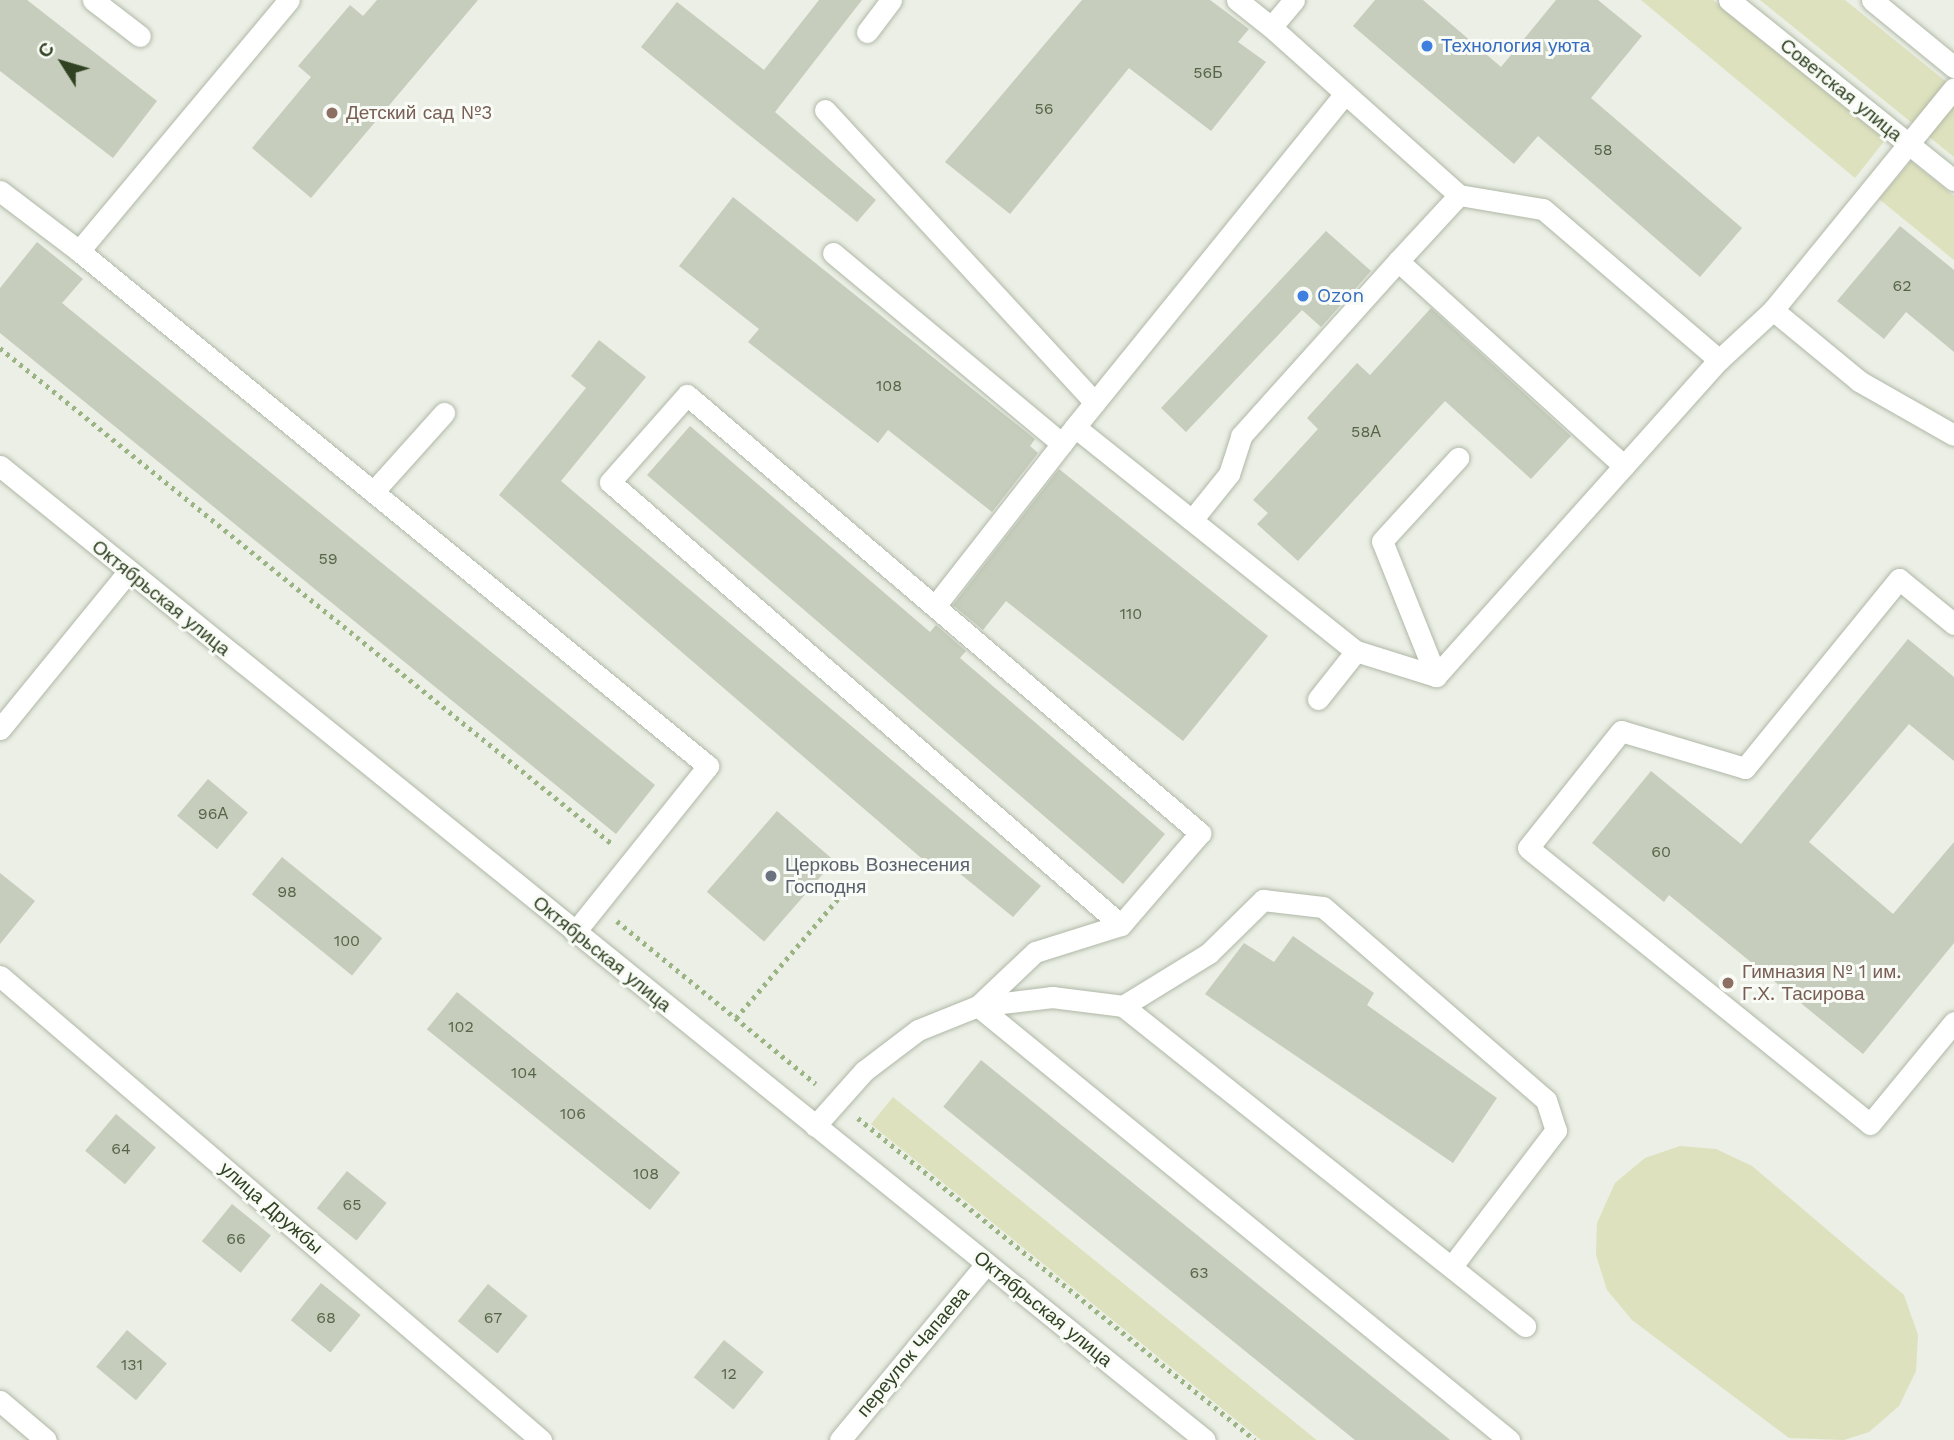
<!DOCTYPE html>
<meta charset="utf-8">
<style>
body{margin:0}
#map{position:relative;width:1954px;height:1440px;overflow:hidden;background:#ebefe5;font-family:"Work Sans",sans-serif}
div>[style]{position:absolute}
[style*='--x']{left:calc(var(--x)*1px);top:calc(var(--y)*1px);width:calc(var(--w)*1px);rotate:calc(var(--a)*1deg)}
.green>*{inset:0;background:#dde1bd;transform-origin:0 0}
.building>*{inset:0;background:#c6cdbc;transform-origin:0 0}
.path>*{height:4.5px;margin-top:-2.25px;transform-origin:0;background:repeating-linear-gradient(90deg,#9bb483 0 3.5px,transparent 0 8.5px)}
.roads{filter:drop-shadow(0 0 2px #afb8a7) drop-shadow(0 0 2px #afb8a7)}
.minor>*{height:21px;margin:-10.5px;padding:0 10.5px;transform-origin:10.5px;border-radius:10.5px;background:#fff}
.dots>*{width:19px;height:19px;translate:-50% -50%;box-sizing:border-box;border:4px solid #f9fbf6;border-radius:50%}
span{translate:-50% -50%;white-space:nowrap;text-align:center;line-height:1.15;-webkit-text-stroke:6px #f9fbf6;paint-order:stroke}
.number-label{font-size:16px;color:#566548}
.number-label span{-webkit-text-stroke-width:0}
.shop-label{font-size:19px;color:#366cbe}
.left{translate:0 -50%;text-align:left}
.street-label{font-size:19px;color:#304222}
.education-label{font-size:19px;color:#785e54}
.worship-label{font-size:19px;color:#5b616d}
.north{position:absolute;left:28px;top:28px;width:70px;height:70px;-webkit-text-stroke:5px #f9fbf6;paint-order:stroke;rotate:307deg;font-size:19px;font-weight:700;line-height:28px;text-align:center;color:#304222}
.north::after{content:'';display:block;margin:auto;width:24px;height:32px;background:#304222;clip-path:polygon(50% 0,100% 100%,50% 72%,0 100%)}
</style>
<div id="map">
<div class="green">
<div style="clip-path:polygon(1641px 0,1713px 0,1885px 140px,1855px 178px)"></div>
<div style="clip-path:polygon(1760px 0,1845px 0,1954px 88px,1954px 157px)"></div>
<div style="clip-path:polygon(1911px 161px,1954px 196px,1954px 260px,1879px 199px)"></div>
<div style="left:893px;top:1097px;width:546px;height:35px;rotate:39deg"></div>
<div style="clip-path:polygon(1680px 1146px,1716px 1149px,1752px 1166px,1904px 1295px,1918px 1335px,1916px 1371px,1899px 1406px,1869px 1432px,1844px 1440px,1789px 1438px,1632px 1320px,1607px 1290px,1596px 1255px,1597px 1223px,1615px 1183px,1645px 1158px)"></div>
</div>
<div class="building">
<div style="clip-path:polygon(0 0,27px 0,157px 101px,113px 158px,0 71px)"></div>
<div style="clip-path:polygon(377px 0,478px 0,311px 198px,252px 148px,311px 77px,298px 66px,350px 5px,363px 16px)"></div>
<div style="clip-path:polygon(819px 0,862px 0,775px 112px,876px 200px,857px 222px,641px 47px,677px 2px,764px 70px)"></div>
<div style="clip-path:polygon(1082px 0,1210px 0,1249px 29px,1238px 42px,1266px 62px,1211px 131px,1129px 68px,1010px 214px,945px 162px)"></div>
<div style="clip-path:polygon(1375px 0,1423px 0,1501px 67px,1556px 0,1598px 0,1642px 36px,1591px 98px,1742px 228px,1700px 277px,1538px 136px,1514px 164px,1353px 26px)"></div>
<div style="clip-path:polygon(733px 197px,1035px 439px,1030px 446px,1038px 453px,992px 512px,888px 430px,878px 443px,748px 342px,759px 329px,679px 266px)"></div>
<div style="clip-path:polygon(1900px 226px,1954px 270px,1954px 352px,1906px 312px,1884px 339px,1837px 301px)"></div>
<div style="clip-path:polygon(1326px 231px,1371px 271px,1321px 327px,1302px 310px,1186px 432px,1161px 408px)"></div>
<div style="clip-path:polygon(37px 242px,83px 279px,62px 303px,655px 785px,616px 834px,0 333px,0 288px)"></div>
<div style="clip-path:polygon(1431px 308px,1571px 436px,1531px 479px,1445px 401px,1298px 561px,1257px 524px,1268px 513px,1253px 500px,1318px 429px,1307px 418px,1357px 363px,1370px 375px)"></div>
<div style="clip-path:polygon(599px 340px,646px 377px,561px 481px,1041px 886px,1013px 917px,942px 859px,934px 869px,499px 495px,586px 388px,571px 376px)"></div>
<div style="clip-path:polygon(690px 426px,930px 632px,936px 625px,966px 651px,960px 658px,1165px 834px,1123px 884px,647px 475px)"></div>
<div style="clip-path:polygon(1059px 469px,1268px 636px,1183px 741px,1006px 601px,983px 630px,953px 605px)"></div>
<div style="clip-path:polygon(1908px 639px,1954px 677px,1954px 761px,1909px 724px,1809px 842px,1893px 914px,1954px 842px,1954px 943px,1863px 1054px,1669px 895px,1664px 902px,1592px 843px,1651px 771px,1741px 844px)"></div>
<div style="left:208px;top:779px;width:52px;height:48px;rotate:40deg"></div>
<div style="left:777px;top:811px;width:76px;height:107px;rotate:41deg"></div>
<div style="left:282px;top:857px;width:129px;height:48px;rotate:39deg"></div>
<div style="clip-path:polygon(0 873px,35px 901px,0 944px)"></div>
<div style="clip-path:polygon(1293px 936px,1374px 993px,1367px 1005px,1497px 1098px,1453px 1163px,1205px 994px,1244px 943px,1274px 962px)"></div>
<div style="left:457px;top:992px;width:287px;height:48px;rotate:39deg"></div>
<div style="left:981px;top:1060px;width:608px;height:60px;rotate:39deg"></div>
<div style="left:116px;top:1114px;width:52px;height:48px;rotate:40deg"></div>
<div style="left:347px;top:1171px;width:51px;height:48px;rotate:39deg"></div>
<div style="left:232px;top:1204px;width:50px;height:48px;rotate:39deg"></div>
<div style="left:321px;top:1283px;width:51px;height:48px;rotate:39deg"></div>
<div style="left:488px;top:1284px;width:51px;height:48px;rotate:39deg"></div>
<div style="left:127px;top:1330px;width:52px;height:48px;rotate:40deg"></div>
<div style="left:724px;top:1340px;width:51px;height:48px;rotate:39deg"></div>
</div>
<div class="path">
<div style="--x:0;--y:348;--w:786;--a:39.01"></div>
<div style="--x:617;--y:921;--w:257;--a:39.3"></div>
<div style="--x:736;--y:1018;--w:172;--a:-49.5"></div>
<div style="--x:858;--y:1118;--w:511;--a:39.04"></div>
</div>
<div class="roads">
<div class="minor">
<div style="--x:93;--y:0;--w:59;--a:37.5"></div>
<div style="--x:1237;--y:0;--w:43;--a:38.5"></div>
<div style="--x:1294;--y:0;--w:35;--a:130"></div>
<div style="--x:1271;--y:27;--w:252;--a:41.8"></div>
<div style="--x:1459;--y:195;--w:85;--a:9.5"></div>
<div style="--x:1543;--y:209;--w:232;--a:40.6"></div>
<div style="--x:1729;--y:0;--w:288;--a:38.7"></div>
<div style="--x:1872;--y:0;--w:106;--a:39.3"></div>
<div style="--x:867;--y:32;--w:40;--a:-53"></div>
<div style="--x:825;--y:110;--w:398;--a:47.3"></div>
<div style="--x:0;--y:191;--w:99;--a:37.2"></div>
<div style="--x:79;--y:251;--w:327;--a:-50.1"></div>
<div style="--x:1459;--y:195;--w:90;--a:132.7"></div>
<div style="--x:1398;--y:261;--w:305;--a:42.2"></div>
<div style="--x:79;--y:251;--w:813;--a:39.31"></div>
<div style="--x:708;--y:766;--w:213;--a:128.7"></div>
<div style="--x:833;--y:253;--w:298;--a:39.8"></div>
<div style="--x:1773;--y:310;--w:112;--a:39.5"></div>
<div style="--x:1859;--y:381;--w:109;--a:29.6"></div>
<div style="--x:687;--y:395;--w:675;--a:40.49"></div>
<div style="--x:1200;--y:833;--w:121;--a:130.7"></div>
<div style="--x:1121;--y:925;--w:676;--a:-139.08"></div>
<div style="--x:610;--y:482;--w:116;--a:-48.5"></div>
<div style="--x:1075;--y:427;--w:429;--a:-51"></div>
<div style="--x:0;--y:466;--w:1549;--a:38.95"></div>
<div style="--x:374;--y:491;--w:105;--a:-48.1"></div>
<div style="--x:1192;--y:520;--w:59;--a:-51.2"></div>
<div style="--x:1229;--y:474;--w:40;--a:-72"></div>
<div style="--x:1241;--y:436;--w:235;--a:-48.1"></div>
<div style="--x:935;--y:606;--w:227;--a:-52"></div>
<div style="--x:1075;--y:427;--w:359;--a:38.6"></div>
<div style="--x:1356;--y:651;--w:84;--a:17.4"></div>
<div style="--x:1436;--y:676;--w:424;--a:-48.2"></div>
<div style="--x:1719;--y:360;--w:74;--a:-42.8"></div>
<div style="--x:1773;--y:310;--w:286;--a:-50.8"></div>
<div style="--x:1954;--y:624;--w:71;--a:-140.7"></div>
<div style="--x:1899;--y:579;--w:244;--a:129.2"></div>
<div style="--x:1745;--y:768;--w:129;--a:-163.4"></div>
<div style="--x:1621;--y:731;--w:149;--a:128.5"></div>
<div style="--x:1528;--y:848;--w:439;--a:38.9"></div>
<div style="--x:1870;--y:1124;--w:132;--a:-50.5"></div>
<div style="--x:1436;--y:676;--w:145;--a:-111.8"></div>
<div style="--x:1382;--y:541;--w:113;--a:-47.5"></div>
<div style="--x:1318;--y:699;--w:61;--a:-51.6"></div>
<div style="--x:0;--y:729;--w:203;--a:-50.8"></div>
<div style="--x:1121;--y:925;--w:90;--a:162.6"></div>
<div style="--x:1035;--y:952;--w:79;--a:136.5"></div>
<div style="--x:978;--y:1006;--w:75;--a:-6.9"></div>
<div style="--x:1052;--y:997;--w:72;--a:7.2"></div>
<div style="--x:1123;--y:1006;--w:101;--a:-31.6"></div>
<div style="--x:1209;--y:953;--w:76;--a:-44.5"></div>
<div style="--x:1263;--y:900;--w:60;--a:6.7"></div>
<div style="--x:1323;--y:907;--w:295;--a:40.9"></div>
<div style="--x:1546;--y:1100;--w:32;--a:72"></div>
<div style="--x:1556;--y:1130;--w:171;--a:127.4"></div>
<div style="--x:0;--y:976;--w:713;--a:40.62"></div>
<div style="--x:1123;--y:1006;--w:514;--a:38.52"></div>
<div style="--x:815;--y:1126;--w:74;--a:-48.3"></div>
<div style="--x:864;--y:1071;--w:68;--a:-37.2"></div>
<div style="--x:918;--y:1030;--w:65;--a:-21.8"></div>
<div style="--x:978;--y:1006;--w:686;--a:39.26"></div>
<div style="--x:0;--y:1401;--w:60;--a:40.3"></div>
<div style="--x:840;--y:1440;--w:229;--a:-50.3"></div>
</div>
</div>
<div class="dots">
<div style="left:1427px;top:46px;background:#3f7fe0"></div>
<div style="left:332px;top:113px;background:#8d6e63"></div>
<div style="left:1303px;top:296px;background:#3f7fe0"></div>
<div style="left:771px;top:876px;background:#6b7280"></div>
<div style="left:1728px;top:983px;background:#8d6e63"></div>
</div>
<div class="number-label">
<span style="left:1208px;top:73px">56Б</span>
<span style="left:1044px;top:109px">56</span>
<span style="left:1603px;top:150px">58</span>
<span style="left:1902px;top:286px">62</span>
<span style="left:889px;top:386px">108</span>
<span style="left:1366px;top:432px">58А</span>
<span style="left:328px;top:559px">59</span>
<span style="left:1131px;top:614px">110</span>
<span style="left:213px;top:814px">96А</span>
<span style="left:1661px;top:852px">60</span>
<span style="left:287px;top:892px">98</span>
<span style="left:347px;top:941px">100</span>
<span style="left:461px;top:1027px">102</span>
<span style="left:524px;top:1073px">104</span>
<span style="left:573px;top:1114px">106</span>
<span style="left:121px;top:1149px">64</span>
<span style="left:646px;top:1174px">108</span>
<span style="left:352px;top:1205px">65</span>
<span style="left:236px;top:1239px">66</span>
<span style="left:1199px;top:1273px">63</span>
<span style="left:326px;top:1318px">68</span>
<span style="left:493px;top:1318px">67</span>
<span style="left:132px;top:1365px">131</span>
<span style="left:729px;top:1374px">12</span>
</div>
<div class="shop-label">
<span class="left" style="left:1441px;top:46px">Технология уюта</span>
<span class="left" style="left:1317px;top:296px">Ozon</span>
</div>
<div class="street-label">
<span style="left:1841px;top:90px;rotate:39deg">Советская улица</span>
<span style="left:161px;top:598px;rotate:39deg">Октябрьская улица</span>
<span style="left:602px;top:954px;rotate:39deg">Октябрьская улица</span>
<span style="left:271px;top:1208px;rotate:41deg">улица Дружбы</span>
<span style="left:1043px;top:1309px;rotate:39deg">Октябрьская улица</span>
<span style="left:913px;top:1352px;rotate:-50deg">переулок Чапаева</span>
</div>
<div class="education-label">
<span class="left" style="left:346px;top:113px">Детский сад №3</span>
<span class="left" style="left:1742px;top:983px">Гимназия № 1 им.<br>Г.Х. Тасирова</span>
</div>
<div class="worship-label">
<span class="left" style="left:785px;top:876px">Церковь Вознесения<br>Господня</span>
</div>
<div class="north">С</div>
</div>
